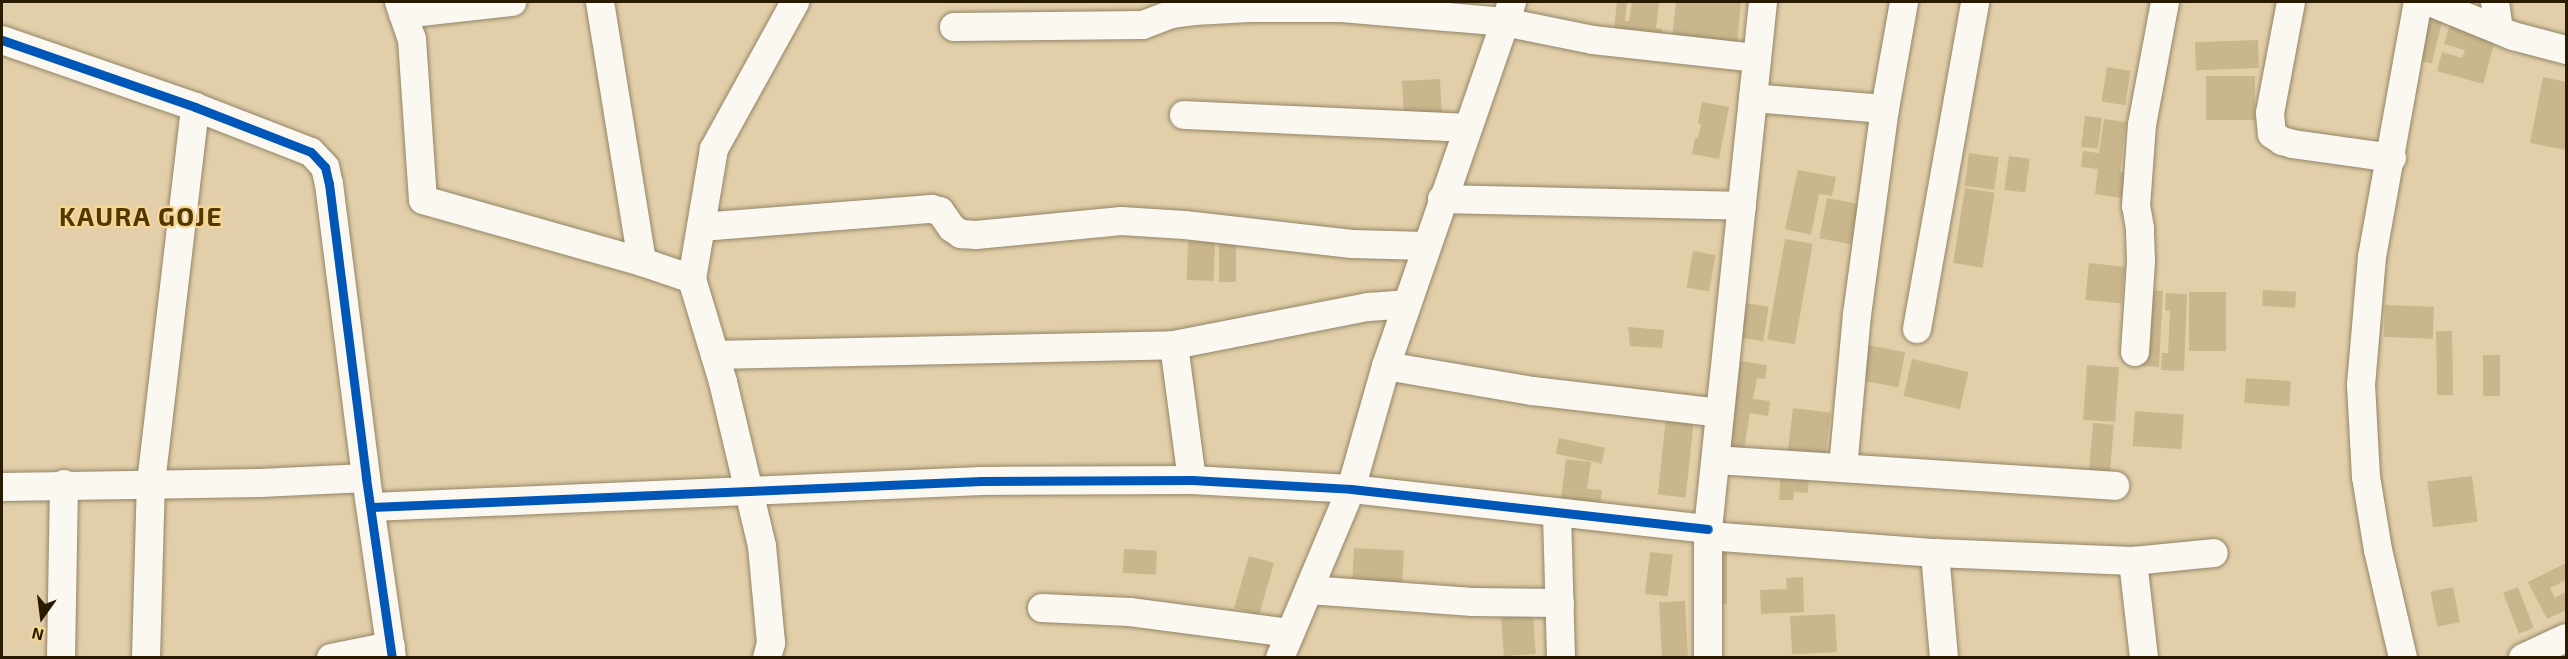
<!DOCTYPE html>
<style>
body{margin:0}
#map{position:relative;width:2568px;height:659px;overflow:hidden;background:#e2cfaa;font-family:"Exo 2",sans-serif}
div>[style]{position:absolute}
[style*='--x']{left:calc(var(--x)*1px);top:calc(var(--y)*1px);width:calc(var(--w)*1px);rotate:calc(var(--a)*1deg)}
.building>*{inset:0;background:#c9b68c;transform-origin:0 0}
.roads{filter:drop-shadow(0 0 2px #938566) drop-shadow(0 0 2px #938566)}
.minor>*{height:28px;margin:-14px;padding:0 14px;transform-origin:14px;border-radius:14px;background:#fbf8f2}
.cycleway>*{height:9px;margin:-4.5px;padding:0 4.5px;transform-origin:4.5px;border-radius:4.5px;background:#0057b8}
span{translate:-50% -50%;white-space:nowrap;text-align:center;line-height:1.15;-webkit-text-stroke:4.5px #f8d694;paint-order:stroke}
.district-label{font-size:26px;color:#503901;font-weight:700;letter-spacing:1.5px}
.frame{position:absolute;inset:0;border:3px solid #281b01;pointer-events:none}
.north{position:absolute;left:12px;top:587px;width:60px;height:60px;-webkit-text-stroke:4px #f8d694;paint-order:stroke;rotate:194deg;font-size:16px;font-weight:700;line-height:24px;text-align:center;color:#281b01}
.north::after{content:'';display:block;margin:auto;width:21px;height:27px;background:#281b01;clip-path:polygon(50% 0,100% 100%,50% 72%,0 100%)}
</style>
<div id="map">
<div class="building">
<div style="clip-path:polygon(1617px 2px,1627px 2px,1625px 21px,1629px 21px,1632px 2px,1659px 2px,1656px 28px,1662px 29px,1660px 44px,1613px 38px)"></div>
<div style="clip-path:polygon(1676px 2px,1741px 2px,1737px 45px,1672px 39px)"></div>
<div style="left:2427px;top:16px;width:16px;height:45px;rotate:14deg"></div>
<div style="clip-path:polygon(2450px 24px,2496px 37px,2483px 84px,2437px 71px,2442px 52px,2462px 58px,2465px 50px,2444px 44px)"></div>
<div style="left:2258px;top:40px;width:28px;height:63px;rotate:88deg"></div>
<div style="left:2107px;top:67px;width:24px;height:35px;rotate:9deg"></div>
<div style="left:2206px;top:76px;width:49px;height:44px"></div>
<div style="clip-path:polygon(2543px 77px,2566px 82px,2566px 150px,2530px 143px)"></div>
<div style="left:1440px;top:79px;width:36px;height:38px;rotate:87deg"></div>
<div style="clip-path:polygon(1702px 102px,1729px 107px,1719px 159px,1692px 154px,1695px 138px,1698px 138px,1701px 124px,1698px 123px)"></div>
<div style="left:2085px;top:116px;width:17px;height:31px;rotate:7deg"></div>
<div style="clip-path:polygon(2104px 119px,2126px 122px,2120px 172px,2125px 173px,2122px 198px,2095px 194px,2098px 169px,2081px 167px,2083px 151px,2099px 153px)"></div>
<div style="left:1969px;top:153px;width:30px;height:33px;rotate:8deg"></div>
<div style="left:2009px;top:156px;width:21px;height:34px;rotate:8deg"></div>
<div style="clip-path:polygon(1798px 170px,1836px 177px,1832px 196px,1819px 194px,1811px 235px,1785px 229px)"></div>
<div style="left:1965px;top:188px;width:30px;height:76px;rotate:9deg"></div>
<div style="left:1827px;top:198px;width:32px;height:41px;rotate:11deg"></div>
<div style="left:1785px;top:239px;width:28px;height:102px;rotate:10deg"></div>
<div style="left:1236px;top:240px;width:42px;height:17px;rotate:90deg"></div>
<div style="left:1188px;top:241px;width:27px;height:39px;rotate:2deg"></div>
<div style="left:1693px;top:251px;width:23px;height:37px;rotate:10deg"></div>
<div style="left:2089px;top:263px;width:36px;height:37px;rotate:6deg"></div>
<div style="left:2145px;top:290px;width:18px;height:76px;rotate:3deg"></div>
<div style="left:2263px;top:290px;width:33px;height:16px;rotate:3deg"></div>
<div style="left:2189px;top:292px;width:37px;height:59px"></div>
<div style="clip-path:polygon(2166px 293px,2187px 294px,2184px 371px,2161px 370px,2162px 353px,2168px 353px,2170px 311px,2165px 310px)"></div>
<div style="left:1739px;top:302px;width:30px;height:35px;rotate:9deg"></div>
<div style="left:2385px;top:305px;width:49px;height:32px;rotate:2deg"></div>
<div style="clip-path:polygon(1628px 327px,1664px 330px,1662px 348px,1630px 346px)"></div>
<div style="left:2452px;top:331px;width:64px;height:16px;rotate:89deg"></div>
<div style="left:1863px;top:344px;width:43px;height:36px;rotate:11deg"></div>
<div style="left:2483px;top:355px;width:17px;height:41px"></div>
<div style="left:1912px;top:359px;width:58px;height:38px;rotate:13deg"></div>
<div style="clip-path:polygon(1739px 361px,1767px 365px,1765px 379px,1757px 378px,1753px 399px,1770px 401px,1768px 416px,1750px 413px,1744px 449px,1725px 446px)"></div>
<div style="left:2087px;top:365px;width:32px;height:55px;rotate:4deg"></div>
<div style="left:2246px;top:378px;width:45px;height:25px;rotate:4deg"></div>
<div style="left:1793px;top:408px;width:38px;height:45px;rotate:7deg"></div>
<div style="left:2135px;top:411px;width:49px;height:35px;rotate:4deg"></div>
<div style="left:1666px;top:417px;width:28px;height:78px;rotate:6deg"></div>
<div style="left:2093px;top:423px;width:21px;height:52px;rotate:5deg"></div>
<div style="left:1559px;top:438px;width:47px;height:16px;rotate:12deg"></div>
<div style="clip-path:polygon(1566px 459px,1591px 462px,1587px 489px,1602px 490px,1600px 504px,1561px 499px)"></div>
<div style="clip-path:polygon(1781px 469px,1809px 470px,1808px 493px,1794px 492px,1793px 500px,1779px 500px)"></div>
<div style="left:2472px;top:476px;width:46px;height:45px;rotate:83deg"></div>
<div style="left:1710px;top:546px;width:17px;height:58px"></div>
<div style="left:1354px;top:548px;width:50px;height:36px;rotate:3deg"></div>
<div style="left:1124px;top:549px;width:33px;height:24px;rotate:3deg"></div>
<div style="left:1650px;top:552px;width:23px;height:42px;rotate:7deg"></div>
<div style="left:1249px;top:556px;width:26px;height:54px;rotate:16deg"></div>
<div style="clip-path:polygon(2566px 563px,2566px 580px,2550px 588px,2555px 598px,2566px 592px,2566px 610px,2547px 619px,2528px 582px)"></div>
<div style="clip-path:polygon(1803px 577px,1804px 612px,1761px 614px,1760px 590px,1787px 589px,1786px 578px)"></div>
<div style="left:2453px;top:587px;width:36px;height:23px;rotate:79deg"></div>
<div style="left:2518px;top:587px;width:44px;height:16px;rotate:69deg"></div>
<div style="left:1685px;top:601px;width:57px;height:26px;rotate:87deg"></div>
<div style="left:1533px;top:614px;width:40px;height:32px;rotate:86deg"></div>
<div style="left:1835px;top:614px;width:38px;height:45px;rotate:87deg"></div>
</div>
<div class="roads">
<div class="minor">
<div style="--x:399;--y:2;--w:39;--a:71"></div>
<div style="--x:412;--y:39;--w:161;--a:86.1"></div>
<div style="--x:423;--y:200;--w:228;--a:15.8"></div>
<div style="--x:642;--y:262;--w:53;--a:18.8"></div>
<div style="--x:600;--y:2;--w:263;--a:80.8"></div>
<div style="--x:2291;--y:2;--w:113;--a:100.7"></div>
<div style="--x:2270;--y:113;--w:21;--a:85"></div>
<div style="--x:2272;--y:134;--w:12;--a:35"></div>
<div style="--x:2282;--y:141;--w:11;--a:15"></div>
<div style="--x:2293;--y:144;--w:100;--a:8"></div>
<div style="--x:2430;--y:2;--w:90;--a:22.3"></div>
<div style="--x:2513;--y:36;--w:55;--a:14.8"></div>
<div style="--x:2495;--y:2;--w:28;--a:82"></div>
<div style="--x:403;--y:14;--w:110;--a:-6.3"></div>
<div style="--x:954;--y:27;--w:189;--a:-0.6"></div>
<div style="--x:1143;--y:25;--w:30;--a:-21"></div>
<div style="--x:1171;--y:14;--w:23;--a:-7"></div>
<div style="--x:1194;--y:11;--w:55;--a:-3.1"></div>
<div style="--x:1249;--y:8;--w:93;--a:0"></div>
<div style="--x:1342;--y:8;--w:163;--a:4.9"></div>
<div style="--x:1504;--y:22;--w:91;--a:11.4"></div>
<div style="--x:1593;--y:40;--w:165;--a:6.3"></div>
<div style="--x:2;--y:40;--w:204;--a:19.1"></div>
<div style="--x:195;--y:107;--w:124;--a:21.2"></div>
<div style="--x:311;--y:152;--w:21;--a:47"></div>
<div style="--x:325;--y:167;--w:17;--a:77"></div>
<div style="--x:329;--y:184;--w:296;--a:82.8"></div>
<div style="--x:366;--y:478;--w:182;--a:81.8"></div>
<div style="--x:1753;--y:98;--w:132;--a:4.8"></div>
<div style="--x:1184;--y:115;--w:283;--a:2.6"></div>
<div style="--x:1442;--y:199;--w:300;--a:1.3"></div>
<div style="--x:701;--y:227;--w:231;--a:-4.5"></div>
<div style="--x:931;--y:209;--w:9;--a:13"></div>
<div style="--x:940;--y:211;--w:21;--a:55"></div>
<div style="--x:952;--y:228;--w:11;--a:34"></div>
<div style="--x:961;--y:234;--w:15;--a:4"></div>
<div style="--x:976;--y:235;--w:146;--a:-5.5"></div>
<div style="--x:1121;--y:221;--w:64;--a:3.6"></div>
<div style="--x:1185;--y:225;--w:168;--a:6.5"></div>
<div style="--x:1352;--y:244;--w:74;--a:1.5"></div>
<div style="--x:1917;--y:329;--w:332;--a:-79.9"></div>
<div style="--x:1174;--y:345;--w:136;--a:82.4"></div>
<div style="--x:2135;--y:352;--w:91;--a:-86.2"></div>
<div style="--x:2141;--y:261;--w:33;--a:-92"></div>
<div style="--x:2140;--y:228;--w:22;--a:-100"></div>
<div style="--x:2136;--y:206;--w:81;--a:-85.8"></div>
<div style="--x:2142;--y:125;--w:125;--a:-79.4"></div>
<div style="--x:715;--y:355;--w:459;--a:-1.2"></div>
<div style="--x:1174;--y:345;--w:198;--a:-11.1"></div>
<div style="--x:1368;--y:307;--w:39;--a:-4"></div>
<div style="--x:1386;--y:366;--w:149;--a:9.7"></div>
<div style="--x:1533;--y:391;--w:188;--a:6.7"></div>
<div style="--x:1716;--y:460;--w:400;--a:3.7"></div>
<div style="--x:1843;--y:468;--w:154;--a:-84.8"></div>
<div style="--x:1857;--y:315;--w:208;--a:-82.3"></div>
<div style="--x:1885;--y:109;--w:109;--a:-79.9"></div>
<div style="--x:2;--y:487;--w:258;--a:-0.9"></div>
<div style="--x:260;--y:483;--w:106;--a:-2.7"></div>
<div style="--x:372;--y:507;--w:610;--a:-2.44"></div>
<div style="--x:981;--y:481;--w:211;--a:-0.3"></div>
<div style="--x:1192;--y:480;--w:159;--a:3.2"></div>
<div style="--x:1351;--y:489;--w:359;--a:6.4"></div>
<div style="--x:1557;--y:514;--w:144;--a:88.4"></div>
<div style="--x:1708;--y:536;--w:228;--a:4.3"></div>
<div style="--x:1935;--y:553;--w:198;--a:2.3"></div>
<div style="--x:2133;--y:561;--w:81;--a:-5.6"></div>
<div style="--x:1935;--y:553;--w:105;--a:85.1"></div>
<div style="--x:2133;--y:561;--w:98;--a:83.5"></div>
<div style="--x:1309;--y:590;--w:164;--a:4.2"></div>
<div style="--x:1473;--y:602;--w:87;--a:0.7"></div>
<div style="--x:1042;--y:608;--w:88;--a:2.6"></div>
<div style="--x:1130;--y:612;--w:160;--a:7.5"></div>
<div style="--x:61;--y:658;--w:174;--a:-89"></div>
<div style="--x:146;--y:658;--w:175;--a:-88.4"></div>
<div style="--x:151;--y:483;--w:379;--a:-83.3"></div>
<div style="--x:331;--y:658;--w:61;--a:-11.3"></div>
<div style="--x:767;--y:658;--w:16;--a:-75"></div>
<div style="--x:771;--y:643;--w:97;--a:-95.3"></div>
<div style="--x:762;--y:546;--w:169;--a:-103.4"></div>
<div style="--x:723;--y:382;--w:108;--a:-106.8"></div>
<div style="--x:692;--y:279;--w:132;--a:-80.4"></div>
<div style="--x:714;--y:149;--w:168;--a:-61.1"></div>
<div style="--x:1280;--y:658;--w:183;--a:-67.2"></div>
<div style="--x:1351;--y:489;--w:128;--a:-74.1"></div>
<div style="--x:1386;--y:366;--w:385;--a:-70.9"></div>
<div style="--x:1708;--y:658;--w:129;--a:-90"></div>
<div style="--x:1708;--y:529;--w:530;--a:-84.04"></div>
<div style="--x:2403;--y:658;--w:111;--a:-103"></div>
<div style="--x:2378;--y:550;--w:74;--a:-99.3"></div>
<div style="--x:2366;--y:477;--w:92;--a:-93.1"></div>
<div style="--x:2361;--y:385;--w:128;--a:-85.1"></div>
<div style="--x:2372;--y:257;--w:259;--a:-79.8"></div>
<div style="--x:2523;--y:658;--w:47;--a:-24.9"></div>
</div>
</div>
<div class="cycleway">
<div style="--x:2;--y:40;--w:204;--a:19.1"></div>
<div style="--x:195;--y:107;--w:124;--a:21.2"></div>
<div style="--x:311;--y:152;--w:21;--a:47"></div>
<div style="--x:325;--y:167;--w:17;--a:77"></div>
<div style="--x:329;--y:184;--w:296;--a:82.8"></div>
<div style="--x:366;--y:478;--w:182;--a:81.8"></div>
<div style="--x:372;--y:507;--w:610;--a:-2.44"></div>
<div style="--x:981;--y:481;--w:211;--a:-0.3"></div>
<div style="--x:1192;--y:480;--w:159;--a:3.2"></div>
<div style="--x:1351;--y:489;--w:359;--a:6.4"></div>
</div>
<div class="district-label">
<span style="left:141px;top:216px">KAURA GOJE</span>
</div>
<div class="frame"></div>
<div class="north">N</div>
</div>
